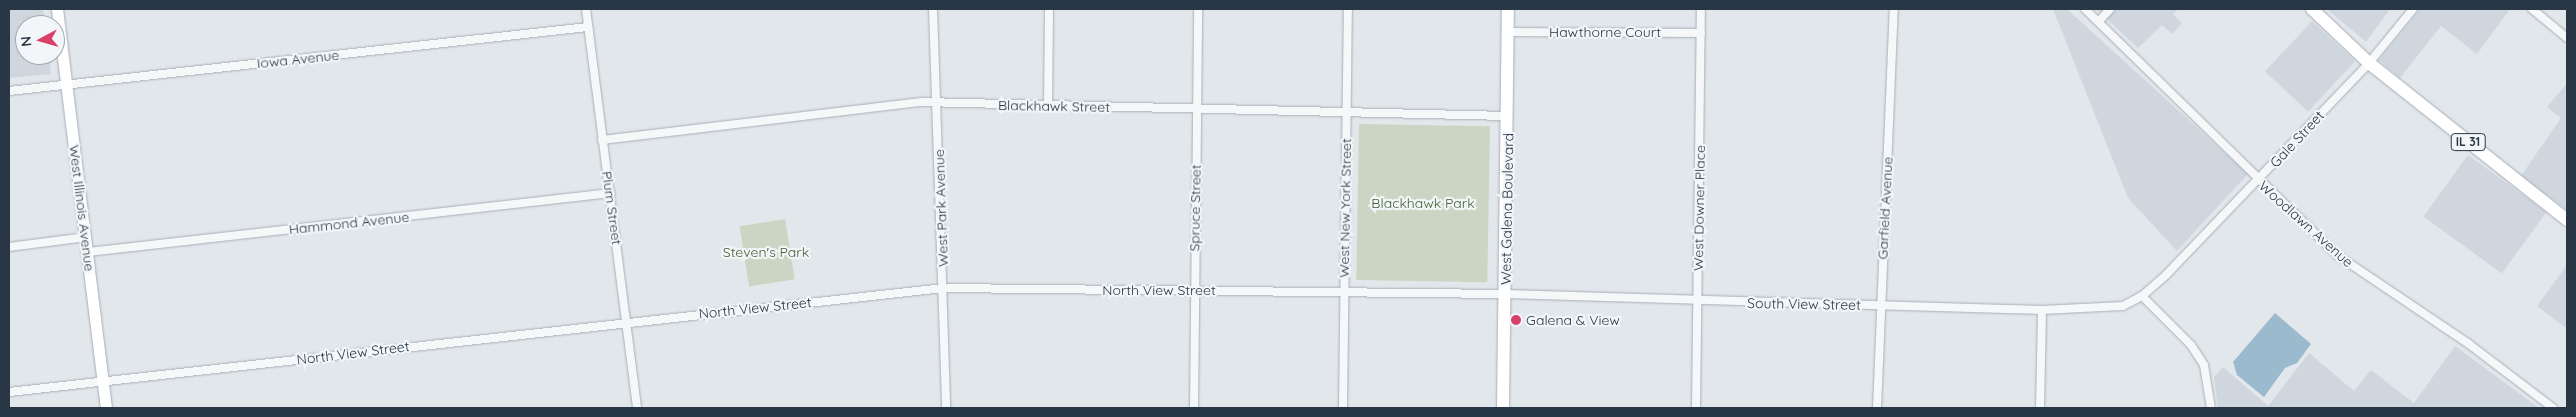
<!DOCTYPE html>
<style>
body{margin:0}
#map{position:relative;width:2576px;height:417px;overflow:hidden;background:#e2e7ec;font-family:Quicksand,sans-serif}
div>[style]{position:absolute}
[style*='--x']{left:calc(var(--x)*1px);top:calc(var(--y)*1px);width:calc(var(--w)*1px);rotate:calc(var(--a)*1deg)}
.built>*{inset:0;background:#d0d6de;transform-origin:0 0}
.green>*{inset:0;background:#cad6c3;transform-origin:0 0}
.water>*{inset:0;background:#9bbace}
.roads{filter:drop-shadow(0 0 1px #a7aeb7) drop-shadow(0 0 1px #a7aeb7)}
.street>*{height:8px;margin:-4px;padding:0 4px;transform-origin:4px;border-radius:4px;background:#f5f7f9}
.secondary>*{height:11px;margin:-5.5px;padding:0 5.5px;transform-origin:5.5px;border-radius:5.5px;background:#fff}
.primary>*{height:12px;margin:-6px;padding:0 6px;transform-origin:6px;border-radius:6px;background:#fff}
.dots>*{width:14px;height:14px;translate:-50% -50%;box-sizing:border-box;border:2px solid #f2f6f8;border-radius:50%}
span{translate:-50% -50%;white-space:nowrap;text-align:center;line-height:1.15;-webkit-text-stroke:4.5px #f2f6f8;paint-order:stroke}
.shield-label span{padding:1px 4px;background:#f2f6f8;border:1px solid;border-radius:4px;-webkit-text-stroke-width:0}
.shield-label{font-size:12px;color:#293645;font-weight:700}
.street-label{font-size:14px;color:#293645}
.park-label{font-size:14px;color:#436235}
.poi-label{font-size:14px;color:#293645}
.left{translate:0 -50%;text-align:left}
.frame{position:absolute;inset:0;border:10px solid #293645;pointer-events:none}
.north{position:absolute;left:15px;top:15px;width:50px;height:50px;box-sizing:border-box;background:#f2f6f8;border:1px solid #a2a9b0;border-radius:50%;rotate:264deg;font-size:14px;font-weight:700;line-height:20px;text-align:center;color:#293645}
.north::after{content:'';display:block;margin:auto;width:18px;height:22px;background:#d84069;clip-path:polygon(50% 0,100% 100%,50% 72%,0 100%)}
</style>
<div id="map">
<div class="built">
<div style="clip-path:polygon(9px 9px,43px 9px,45px 25px,25px 25px,25px 55px,49px 55px,51px 74px,9px 78px)"></div>
<div style="clip-path:polygon(2053px 9px,2067px 9px,2248px 174px,2177px 251px,2128px 198px)"></div>
<div style="clip-path:polygon(2096px 9px,2179px 9px,2173px 14px,2182px 23px,2172px 34px,2162px 25px,2138px 48px)"></div>
<div style="clip-path:polygon(2327px 9px,2390px 9px,2366px 42px)"></div>
<div style="clip-path:polygon(2420px 9px,2510px 9px,2477px 54px,2441px 26px,2400px 78px,2379px 60px)"></div>
<div style="left:2312px;top:21px;width:59px;height:69px;rotate:43deg"></div>
<div style="clip-path:polygon(2567px 83px,2567px 210px,2521px 176px,2561px 118px,2547px 107px)"></div>
<div style="left:2468px;top:155px;width:97px;height:76px;rotate:36deg"></div>
<div style="clip-path:polygon(2567px 265px,2567px 329px,2537px 306px)"></div>
<div style="clip-path:polygon(2455px 346px,2539px 408px,2218px 408px,2214px 377px,2223px 367px,2268px 406px,2309px 353px,2354px 391px,2371px 370px,2414px 403px)"></div>
</div>
<div class="green">
<div style="left:1359px;top:124px;width:131px;height:156px;rotate:1deg"></div>
<div style="left:785px;top:219px;width:61px;height:46px;rotate:81deg"></div>
</div>
<div class="water">
<div style="clip-path:polygon(2275px 313px,2311px 344px,2297px 363px,2285px 368px,2264px 397px,2237px 375px,2233px 362px)"></div>
</div>
<div class="roads">
<div class="street">
<div style="--x:586;--y:9;--w:402;--a:82.7"></div>
<div style="--x:933;--y:9;--w:399;--a:88.1"></div>
<div style="--x:2085;--y:9;--w:352;--a:44.3"></div>
<div style="--x:2337;--y:255;--w:159;--a:34"></div>
<div style="--x:2469;--y:344;--w:106;--a:37.3"></div>
<div style="--x:2532;--y:9;--w:45;--a:39.6"></div>
<div style="--x:2099;--y:21;--w:16;--a:-47"></div>
<div style="--x:1508;--y:32;--w:193;--a:0.3"></div>
<div style="--x:9;--y:91;--w:583;--a:-6.31"></div>
<div style="--x:1048;--y:106;--w:97;--a:-89.4"></div>
<div style="--x:602;--y:140;--w:322;--a:-6.8"></div>
<div style="--x:922;--y:102;--w:585;--a:1.37"></div>
<div style="--x:9;--y:247;--w:78;--a:-7.4"></div>
<div style="--x:88;--y:252;--w:526;--a:-6.44"></div>
<div style="--x:2142;--y:296;--w:69;--a:45"></div>
<div style="--x:2191;--y:345;--w:24;--a:57"></div>
<div style="--x:2204;--y:365;--w:44;--a:80.8"></div>
<div style="--x:9;--y:392;--w:941;--a:-6.35"></div>
<div style="--x:944;--y:288;--w:562;--a:0.61"></div>
<div style="--x:1506;--y:294;--w:536;--a:1.71"></div>
<div style="--x:2042;--y:310;--w:81;--a:-2.8"></div>
<div style="--x:2123;--y:306;--w:21;--a:-28"></div>
<div style="--x:2142;--y:296;--w:32;--a:-41"></div>
<div style="--x:2166;--y:275;--w:294;--a:-46.2"></div>
<div style="--x:2369;--y:63;--w:70;--a:-50.8"></div>
<div style="--x:1194;--y:408;--w:399;--a:-89.4"></div>
<div style="--x:1343;--y:408;--w:399;--a:-89.3"></div>
<div style="--x:1696;--y:408;--w:399;--a:-89.3"></div>
<div style="--x:1877;--y:408;--w:399;--a:-87.6"></div>
<div style="--x:2040;--y:408;--w:98;--a:-88.8"></div>
</div>
<div class="secondary">
<div style="--x:57;--y:9;--w:402;--a:83"></div>
</div>
<div class="primary">
<div style="--x:2312;--y:9;--w:79;--a:43.5"></div>
<div style="--x:2369;--y:63;--w:253;--a:38.4"></div>
<div style="--x:1503;--y:408;--w:399;--a:-89.3"></div>
</div>
</div>
<div class="dots">
<div style="left:1516px;top:320px;background:#d84069"></div>
</div>
<div class="shield-label">
<span style="left:2468px;top:142px">IL 31</span>
</div>
<div class="street-label">
<span style="left:1605px;top:32px">Hawthorne Court</span>
<span style="left:298px;top:59px;rotate:-6deg">Iowa Avenue</span>
<span style="left:1054px;top:106px;rotate:1deg">Blackhawk Street</span>
<span style="left:2297px;top:139px;rotate:-47deg">Gale Street</span>
<span style="left:82px;top:208px;rotate:83deg">West Illinois Avenue</span>
<span style="left:612px;top:208px;rotate:82deg">Plum Street</span>
<span style="left:941px;top:208px;rotate:-92deg">West Park Avenue</span>
<span style="left:1195px;top:208px;rotate:-89deg">Spruce Street</span>
<span style="left:1345px;top:208px;rotate:-89deg">West New York Street</span>
<span style="left:1699px;top:208px;rotate:-89deg">West Downer Place</span>
<span style="left:1885px;top:208px;rotate:-87deg">Garfield Avenue</span>
<span style="left:1507px;top:209px;rotate:-89deg">West Galena Boulevard</span>
<span style="left:349px;top:223px;rotate:-6deg">Hammond Avenue</span>
<span style="left:2306px;top:224px;rotate:42deg">Woodlawn Avenue</span>
<span style="left:1159px;top:290px">North View Street</span>
<span style="left:1804px;top:304px;rotate:1deg">South View Street</span>
<span style="left:755px;top:308px;rotate:-6deg">North View Street</span>
<span style="left:353px;top:353px;rotate:-7deg">North View Street</span>
</div>
<div class="park-label">
<span style="left:1423px;top:203px">Blackhawk Park</span>
<span style="left:766px;top:252px">Steven's Park</span>
</div>
<div class="poi-label">
<span class="left" style="left:1526px;top:320px">Galena &amp; View</span>
</div>
<div class="frame"></div>
<div class="north">N</div>
</div>
